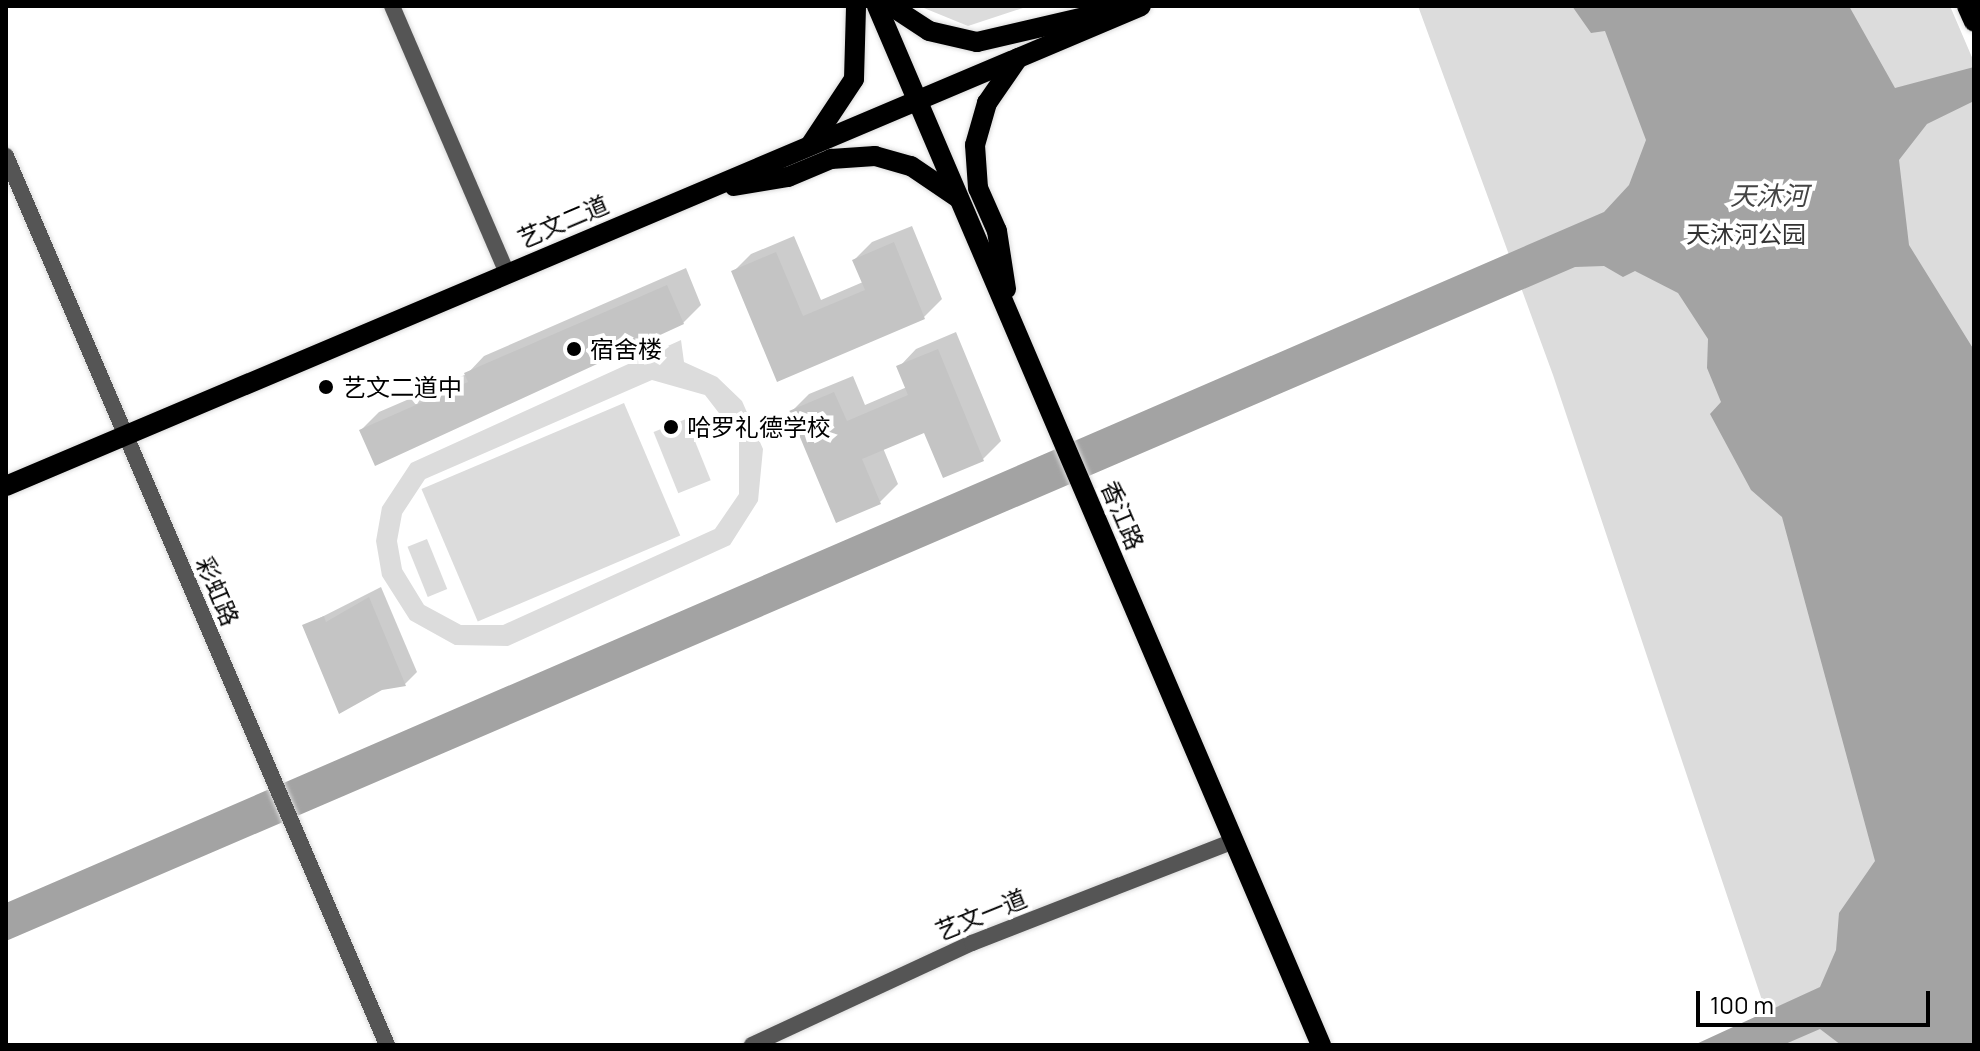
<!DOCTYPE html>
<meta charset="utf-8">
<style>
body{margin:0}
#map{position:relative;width:1980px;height:1051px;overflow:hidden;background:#fff;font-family:Manrope,"Noto Sans SC",sans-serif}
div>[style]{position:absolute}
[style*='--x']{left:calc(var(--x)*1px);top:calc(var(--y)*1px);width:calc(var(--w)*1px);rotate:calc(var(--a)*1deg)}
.green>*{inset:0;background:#dcdcdc;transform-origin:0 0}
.water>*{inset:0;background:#a3a3a3}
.shadow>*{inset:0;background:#0003}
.building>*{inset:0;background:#c4c4c4}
.roads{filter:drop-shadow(0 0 2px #dbdbdb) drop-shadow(0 0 2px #dbdbdb)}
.minor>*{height:16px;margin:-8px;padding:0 8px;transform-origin:8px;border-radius:8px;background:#555}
.major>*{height:20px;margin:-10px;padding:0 10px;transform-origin:10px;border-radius:10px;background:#000}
.dots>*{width:22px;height:22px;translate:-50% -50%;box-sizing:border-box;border:4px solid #fff;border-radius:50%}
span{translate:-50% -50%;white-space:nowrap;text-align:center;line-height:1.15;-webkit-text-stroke:8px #fff;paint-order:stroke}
.street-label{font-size:24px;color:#000}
.park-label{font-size:24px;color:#333}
.poi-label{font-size:24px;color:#000}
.left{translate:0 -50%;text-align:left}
.water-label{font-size:26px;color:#444;font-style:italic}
.frame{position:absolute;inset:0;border:8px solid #000;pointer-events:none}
.scale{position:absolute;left:1696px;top:991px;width:234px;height:36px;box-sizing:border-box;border:4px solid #000;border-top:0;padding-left:10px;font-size:24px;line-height:28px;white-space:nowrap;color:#000;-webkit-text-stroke:6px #fff;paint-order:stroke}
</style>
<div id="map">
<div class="green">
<div style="clip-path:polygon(919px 6px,1029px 6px,968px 26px)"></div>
<div style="clip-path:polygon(1418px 6px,1950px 6px,1974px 62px,1974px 1045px,1777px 1045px,1553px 375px)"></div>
<div style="clip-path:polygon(evenodd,681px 340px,684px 362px,717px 377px,742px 401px,763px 449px,758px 501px,730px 545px,508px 646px,455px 645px,410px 620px,382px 576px,376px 541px,382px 507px,411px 463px,681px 340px,652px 380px,705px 395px,739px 439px,739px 494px,715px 529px,503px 625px,461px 625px,424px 605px,402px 569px,397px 541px,402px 514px,425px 479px,652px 380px)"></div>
<div style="left:624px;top:403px;width:144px;height:220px;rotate:67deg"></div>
<div style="left:686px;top:419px;width:66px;height:35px;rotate:68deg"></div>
<div style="left:427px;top:539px;width:54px;height:21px;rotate:68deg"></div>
</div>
<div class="water">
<div style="clip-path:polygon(1572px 6px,1849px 6px,1895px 88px,1974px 67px,1974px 101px,1927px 124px,1899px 160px,1909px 245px,1974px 350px,1974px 1045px,1841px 1045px,1820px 1029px,1783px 1045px,1694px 1045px,1820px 987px,1836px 950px,1839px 913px,1875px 861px,1782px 517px,1751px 490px,1710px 414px,1721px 402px,1707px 368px,1708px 339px,1678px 293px,1635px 271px,1623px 277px,1604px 266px,1575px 267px,6px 941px,6px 903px,1604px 212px,1629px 185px,1646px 140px,1605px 31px,1591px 33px)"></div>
</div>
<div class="shadow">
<div style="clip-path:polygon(912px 226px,942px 299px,924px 317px,778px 379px,733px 272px,751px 254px,794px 236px,821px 300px,863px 282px,854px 260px,872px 242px)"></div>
<div style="clip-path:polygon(686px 268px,701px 305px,683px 323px,361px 430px,379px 412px,467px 374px,484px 356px)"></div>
<div style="clip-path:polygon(956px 332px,1001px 441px,983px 459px,925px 430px,883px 448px,898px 484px,880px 502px,791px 412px,809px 394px,853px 376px,865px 405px,907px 387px,899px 367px,916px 349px)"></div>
<div style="clip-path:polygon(381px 587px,417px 672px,405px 684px,304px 626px)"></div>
</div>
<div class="building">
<div style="clip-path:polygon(894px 242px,925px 319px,777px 382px,731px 271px,776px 252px,803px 316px,865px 290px,852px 260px)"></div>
<div style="clip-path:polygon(667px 285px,684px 324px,375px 466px,359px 430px,468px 382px,464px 373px)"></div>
<div style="clip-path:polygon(938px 349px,984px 461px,943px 478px,924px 433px,862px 459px,881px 504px,836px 523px,789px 411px,834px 392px,847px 421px,908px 395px,896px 366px)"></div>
<div style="clip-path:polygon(369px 597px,406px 686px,382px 690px,339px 714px,302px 625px,324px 616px,326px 622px)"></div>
</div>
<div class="roads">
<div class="minor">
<div style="--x:392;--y:6;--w:291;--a:66.7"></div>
<div style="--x:6;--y:156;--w:967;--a:66.8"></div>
<div style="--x:752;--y:1045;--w:242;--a:-24.9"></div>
<div style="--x:972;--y:943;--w:281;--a:-21.3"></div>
</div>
<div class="major">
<div style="--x:877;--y:6;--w:1130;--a:66.86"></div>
<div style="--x:891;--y:6;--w:45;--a:33.3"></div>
<div style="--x:929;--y:31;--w:49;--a:12.9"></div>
<div style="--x:977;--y:42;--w:137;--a:-13.1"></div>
<div style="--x:1967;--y:6;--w:17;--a:66"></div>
<div style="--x:811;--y:144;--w:78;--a:-56.5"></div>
<div style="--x:854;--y:79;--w:73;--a:-88.4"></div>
<div style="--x:734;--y:186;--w:55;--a:-9.5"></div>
<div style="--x:788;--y:177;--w:47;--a:-22.7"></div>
<div style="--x:831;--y:159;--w:44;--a:-3.9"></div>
<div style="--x:875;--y:156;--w:37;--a:16"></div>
<div style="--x:911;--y:166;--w:57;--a:34.2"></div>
<div style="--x:1006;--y:289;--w:59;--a:-98.8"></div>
<div style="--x:997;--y:231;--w:47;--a:-113.8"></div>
<div style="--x:978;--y:188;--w:43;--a:-94"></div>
<div style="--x:975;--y:145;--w:44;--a:-74.1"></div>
<div style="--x:987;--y:103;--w:55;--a:-55.4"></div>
<div style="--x:6;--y:486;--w:1232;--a:-22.92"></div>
</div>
</div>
<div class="dots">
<div style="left:574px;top:349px;background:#000"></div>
<div style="left:326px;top:387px;background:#000"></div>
<div style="left:671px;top:427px;background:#000"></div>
</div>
<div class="street-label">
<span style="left:563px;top:221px;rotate:-23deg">艺文二道</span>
<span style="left:1123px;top:515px;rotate:67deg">香江路</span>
<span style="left:218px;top:591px;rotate:67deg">彩虹路</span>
<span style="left:981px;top:914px;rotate:-22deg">艺文一道</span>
</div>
<div class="park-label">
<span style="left:1746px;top:234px">天沐河公园</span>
</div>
<div class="poi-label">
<span class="left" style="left:590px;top:349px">宿舍楼</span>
<span class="left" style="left:342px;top:387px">艺文二道中</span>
<span class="left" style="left:687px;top:427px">哈罗礼德学校</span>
</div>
<div class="water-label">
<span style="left:1769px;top:196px">天沐河</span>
</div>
<div class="frame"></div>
<div class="scale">100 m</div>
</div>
